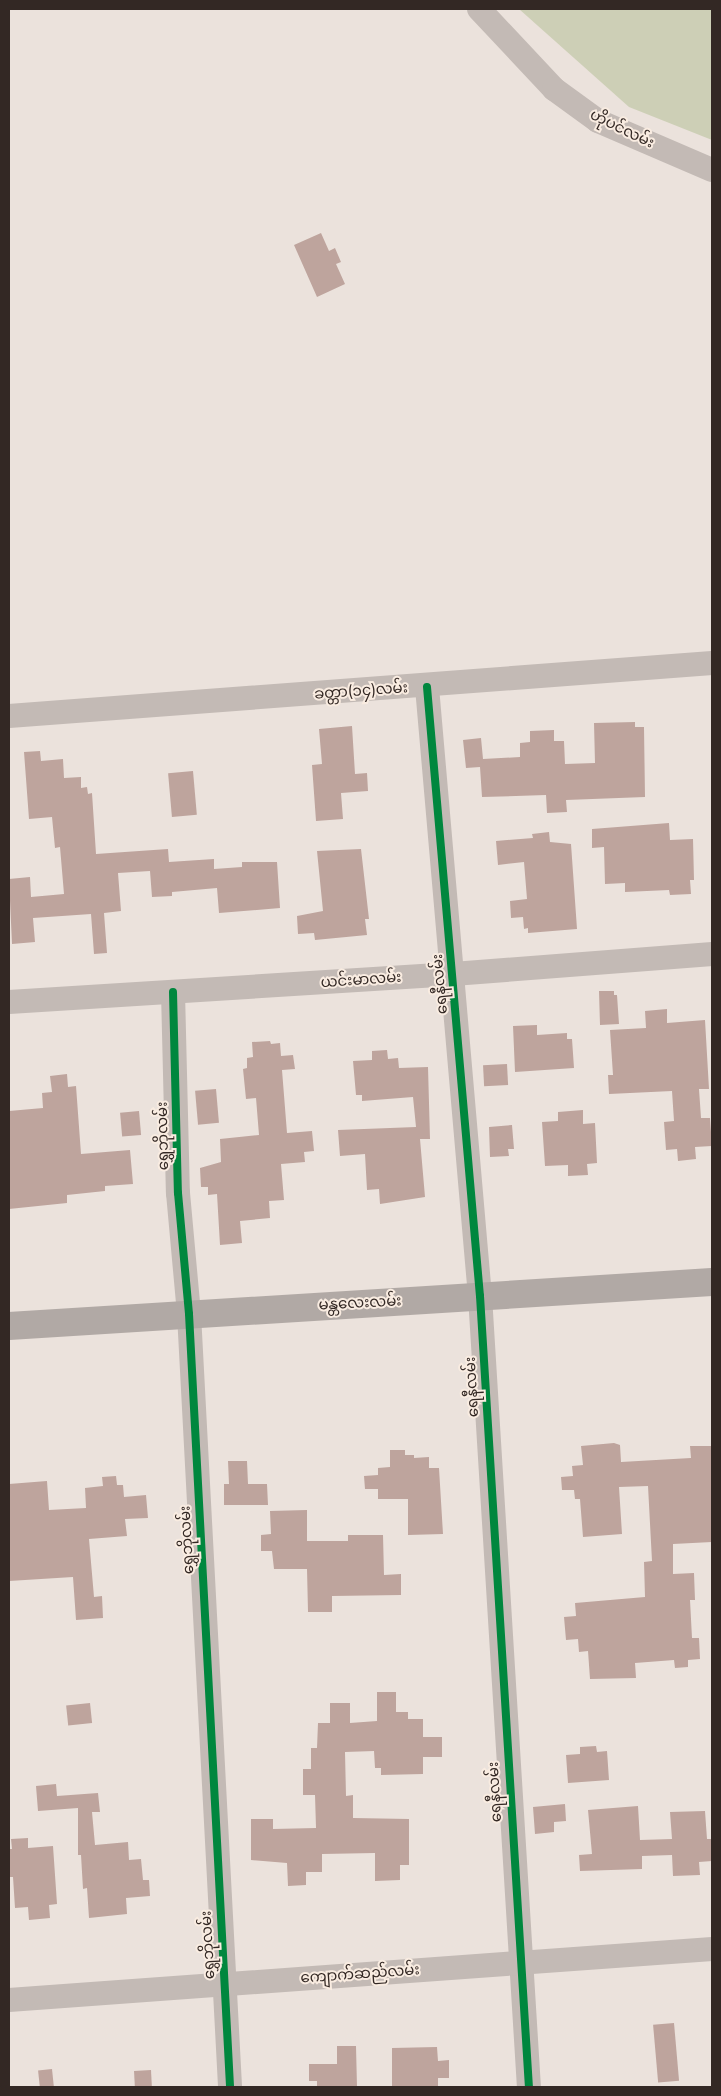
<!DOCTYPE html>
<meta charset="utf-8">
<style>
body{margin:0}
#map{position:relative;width:721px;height:2096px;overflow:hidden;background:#ebe2dc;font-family:Jost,"Noto Sans Myanmar",sans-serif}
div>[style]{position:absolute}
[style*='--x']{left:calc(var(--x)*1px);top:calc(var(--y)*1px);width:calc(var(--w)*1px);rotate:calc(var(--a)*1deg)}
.green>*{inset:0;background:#cdcfb6}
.building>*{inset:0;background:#bea49d;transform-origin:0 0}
.minor>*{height:24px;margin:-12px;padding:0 12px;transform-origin:12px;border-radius:12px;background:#c3bab5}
.major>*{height:28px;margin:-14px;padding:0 14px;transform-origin:14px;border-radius:14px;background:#b1a9a5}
.cycleway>*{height:8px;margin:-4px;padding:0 4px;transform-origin:4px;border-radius:4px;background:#00873e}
span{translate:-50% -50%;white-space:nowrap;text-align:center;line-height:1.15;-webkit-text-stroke:4px #f9ece1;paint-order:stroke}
.street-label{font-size:15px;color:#332824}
.frame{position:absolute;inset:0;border:10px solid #332824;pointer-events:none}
</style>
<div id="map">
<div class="green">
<div style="clip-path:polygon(519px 9px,712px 9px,712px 140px,629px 107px)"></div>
</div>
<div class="building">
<div style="clip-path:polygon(321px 233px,329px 251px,335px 248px,341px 262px,336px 264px,345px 284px,317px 297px,294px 245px)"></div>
<div style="clip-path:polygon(635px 722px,635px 727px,644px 727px,645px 797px,566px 800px,567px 812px,547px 813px,546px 795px,482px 797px,480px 767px,466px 768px,463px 740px,481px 738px,483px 759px,520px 757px,520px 743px,530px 742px,530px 731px,554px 730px,554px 741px,564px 741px,565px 764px,595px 763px,594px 723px)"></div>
<div style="clip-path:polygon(352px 726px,355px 774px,367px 773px,368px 791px,341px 793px,343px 819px,316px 821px,312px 765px,322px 764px,319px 729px)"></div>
<div style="clip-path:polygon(40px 751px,41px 761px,63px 759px,64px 778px,81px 777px,81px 788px,87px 787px,88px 794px,92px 793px,96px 854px,168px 849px,169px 862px,214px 859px,214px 869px,242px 867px,242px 862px,277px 862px,280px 908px,219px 913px,217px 888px,172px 892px,172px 896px,152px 897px,150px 871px,118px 873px,121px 911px,104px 913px,107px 953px,94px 954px,91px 914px,33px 918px,35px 942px,12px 944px,9px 879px,30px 877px,31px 897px,64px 894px,60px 847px,55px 848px,52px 817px,29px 819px,24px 752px)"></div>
<div style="left:193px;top:771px;width:44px;height:25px;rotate:85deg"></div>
<div style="clip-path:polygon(669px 823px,670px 840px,693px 839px,694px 880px,690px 880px,691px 894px,670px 895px,669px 890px,625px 892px,625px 883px,605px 884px,604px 847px,592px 848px,592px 829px)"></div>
<div style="clip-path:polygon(549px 832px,550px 842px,571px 844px,577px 929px,528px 933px,528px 928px,524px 929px,523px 917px,511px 918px,510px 901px,527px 899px,524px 862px,498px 865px,496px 841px,533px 838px,532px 834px)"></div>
<div style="clip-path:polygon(361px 849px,369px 919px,365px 919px,367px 935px,315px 940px,314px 933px,298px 934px,297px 916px,323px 911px,317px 851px)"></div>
<div style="clip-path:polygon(599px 991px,614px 991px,614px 995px,617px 995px,619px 1024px,600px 1025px)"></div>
<div style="clip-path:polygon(667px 1009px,667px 1023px,705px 1020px,709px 1089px,699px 1089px,701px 1118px,710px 1118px,712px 1146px,695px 1147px,696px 1159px,678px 1161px,677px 1149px,666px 1150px,664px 1122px,674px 1121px,672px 1091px,609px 1094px,608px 1075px,613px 1075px,610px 1030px,646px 1028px,645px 1011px)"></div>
<div style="clip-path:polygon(537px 1025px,537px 1035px,567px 1033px,567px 1039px,572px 1039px,574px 1068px,515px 1072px,513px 1026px)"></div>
<div style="clip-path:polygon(270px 1041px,271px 1044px,280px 1043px,281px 1056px,293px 1055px,295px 1069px,282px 1070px,287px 1133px,312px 1131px,314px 1151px,304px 1152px,305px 1162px,281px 1164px,284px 1200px,269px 1201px,270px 1218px,240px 1221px,242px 1243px,220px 1245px,217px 1194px,208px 1195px,208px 1187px,201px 1187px,200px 1168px,221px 1162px,220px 1139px,259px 1135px,256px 1098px,246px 1099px,243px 1069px,247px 1068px,247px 1058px,253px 1057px,252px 1042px)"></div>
<div style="clip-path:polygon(387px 1050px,388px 1059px,398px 1058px,399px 1068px,428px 1067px,430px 1139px,420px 1139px,425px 1197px,380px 1204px,379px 1189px,367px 1190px,365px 1154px,340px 1156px,338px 1130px,416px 1127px,413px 1097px,362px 1101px,362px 1095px,356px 1095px,353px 1061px,372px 1060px,372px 1051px)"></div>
<div style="left:507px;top:1064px;width:21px;height:24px;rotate:87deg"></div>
<div style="clip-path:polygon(67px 1074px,68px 1087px,76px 1086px,81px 1154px,130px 1150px,133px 1184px,105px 1186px,105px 1191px,67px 1195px,67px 1203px,9px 1209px,9px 1111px,43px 1108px,42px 1093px,52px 1092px,50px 1076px)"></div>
<div style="left:216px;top:1089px;width:34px;height:21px;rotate:85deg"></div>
<div style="clip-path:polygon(583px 1110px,583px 1124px,595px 1123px,597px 1163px,587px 1164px,588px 1175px,568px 1176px,568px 1165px,545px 1166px,542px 1122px,558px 1121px,558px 1112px)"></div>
<div style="left:139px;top:1111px;width:24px;height:19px;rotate:85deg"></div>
<div style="clip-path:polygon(512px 1125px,514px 1149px,508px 1149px,509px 1156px,490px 1157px,489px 1127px)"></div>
<div style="clip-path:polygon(614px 1443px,620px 1445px,621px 1462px,691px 1458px,690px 1446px,712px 1446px,712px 1542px,673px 1544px,673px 1574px,694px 1573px,695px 1600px,690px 1600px,692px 1638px,699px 1638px,700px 1659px,688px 1660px,688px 1667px,675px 1668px,674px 1660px,635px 1663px,636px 1678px,590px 1679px,588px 1651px,579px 1652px,578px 1639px,566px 1640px,564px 1617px,576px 1616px,575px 1603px,645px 1597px,644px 1562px,652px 1561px,648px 1486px,619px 1487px,622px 1534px,583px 1537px,580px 1499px,575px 1499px,574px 1490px,562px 1490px,561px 1477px,573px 1476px,572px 1466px,583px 1465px,581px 1446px)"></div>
<div style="clip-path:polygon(390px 1450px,405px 1450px,405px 1455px,414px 1455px,414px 1458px,429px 1457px,429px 1468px,439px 1468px,443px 1534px,408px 1535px,408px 1499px,378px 1499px,378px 1489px,365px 1489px,364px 1476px,378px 1475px,378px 1468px,390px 1467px)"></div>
<div style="clip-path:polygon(228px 1461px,247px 1461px,248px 1484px,267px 1484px,268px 1505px,224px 1505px,224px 1484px,229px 1484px)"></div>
<div style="clip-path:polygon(116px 1476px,117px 1485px,123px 1485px,124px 1497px,146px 1495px,148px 1518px,125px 1519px,127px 1536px,89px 1539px,94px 1597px,102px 1596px,103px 1618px,76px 1620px,73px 1577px,9px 1581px,9px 1484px,47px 1481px,49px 1510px,86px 1508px,85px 1488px,103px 1486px,102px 1477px)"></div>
<div style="clip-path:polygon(307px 1510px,307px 1541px,348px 1541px,348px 1535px,383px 1535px,384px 1575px,401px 1574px,401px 1595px,332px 1596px,332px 1612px,308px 1612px,307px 1569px,274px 1569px,272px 1551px,261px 1551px,261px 1535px,271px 1534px,270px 1511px)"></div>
<div style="clip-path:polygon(377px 1692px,396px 1692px,396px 1712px,408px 1712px,408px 1719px,423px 1719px,423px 1737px,442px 1737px,442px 1757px,423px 1757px,423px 1774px,381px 1775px,381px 1768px,375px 1768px,374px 1751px,345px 1752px,346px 1796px,353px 1795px,353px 1818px,409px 1819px,409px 1865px,400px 1865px,400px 1880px,375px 1881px,375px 1853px,322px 1854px,322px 1872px,306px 1872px,306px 1885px,288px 1886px,287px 1863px,251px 1860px,251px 1819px,273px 1819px,273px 1829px,316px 1828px,315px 1795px,303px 1795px,303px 1769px,311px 1769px,311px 1748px,317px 1748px,318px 1723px,330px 1723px,330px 1703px,350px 1703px,350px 1723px,377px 1721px)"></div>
<div style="left:90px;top:1703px;width:20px;height:24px;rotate:84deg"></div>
<div style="clip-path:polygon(596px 1746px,597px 1752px,607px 1751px,609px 1780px,568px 1783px,566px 1755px,580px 1754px,580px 1747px)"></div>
<div style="clip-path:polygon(56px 1784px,57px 1796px,98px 1793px,100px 1812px,92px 1812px,95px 1845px,128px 1842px,129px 1860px,141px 1859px,143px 1880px,149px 1880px,150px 1896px,126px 1898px,127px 1914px,89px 1918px,87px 1888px,83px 1889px,81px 1855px,78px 1855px,78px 1808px,38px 1811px,36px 1786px)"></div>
<div style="clip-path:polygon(565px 1804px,566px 1821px,554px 1822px,554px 1832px,535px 1834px,533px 1807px)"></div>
<div style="clip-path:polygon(638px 1806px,640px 1840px,672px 1839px,670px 1812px,705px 1811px,707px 1839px,712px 1839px,712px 1861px,699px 1862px,700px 1875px,673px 1876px,672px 1855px,642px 1856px,642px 1869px,580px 1871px,579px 1855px,592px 1854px,588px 1810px)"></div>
<div style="clip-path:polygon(28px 1838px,28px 1848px,53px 1846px,57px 1904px,49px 1905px,50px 1918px,29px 1920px,28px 1907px,15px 1908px,13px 1877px,9px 1877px,9px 1849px,12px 1849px,11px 1839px)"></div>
<div style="left:674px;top:2023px;width:58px;height:21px;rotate:85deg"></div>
<div style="clip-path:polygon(337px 2046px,356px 2046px,357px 2087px,317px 2087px,317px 2081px,309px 2081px,309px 2064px,337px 2064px)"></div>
<div style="clip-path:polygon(437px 2047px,438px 2061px,449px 2060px,449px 2078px,438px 2078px,438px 2087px,392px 2087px,392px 2048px)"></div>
<div style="left:52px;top:2069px;width:18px;height:14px;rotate:84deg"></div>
<div style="left:151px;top:2070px;width:17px;height:17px;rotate:87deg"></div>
</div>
<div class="minor">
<div style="--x:479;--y:9;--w:110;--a:46.8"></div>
<div style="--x:554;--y:89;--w:54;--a:36"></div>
<div style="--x:598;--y:121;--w:124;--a:23.3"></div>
<div style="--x:427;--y:687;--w:611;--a:85.03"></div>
<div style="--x:480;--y:1296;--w:793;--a:86.46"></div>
<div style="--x:9;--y:716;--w:705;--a:-4.31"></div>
<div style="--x:173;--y:992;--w:201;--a:88.6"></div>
<div style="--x:178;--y:1193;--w:121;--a:84.8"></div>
<div style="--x:189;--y:1314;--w:774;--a:86.96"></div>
<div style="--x:9;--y:1002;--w:445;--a:-3.6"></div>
<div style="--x:453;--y:974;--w:260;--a:-4.4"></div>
<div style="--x:9;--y:2000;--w:705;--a:-4.15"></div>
</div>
<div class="major">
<div style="--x:9;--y:1326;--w:704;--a:-3.58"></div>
</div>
<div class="cycleway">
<div style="--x:427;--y:687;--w:611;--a:85.03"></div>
<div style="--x:480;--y:1296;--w:793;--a:86.46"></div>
<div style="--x:173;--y:992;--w:201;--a:88.6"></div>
<div style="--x:178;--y:1193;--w:121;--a:84.8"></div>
<div style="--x:189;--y:1314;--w:774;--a:86.96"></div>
</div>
<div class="street-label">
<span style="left:622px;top:129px;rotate:26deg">ဟိုပင်လမ်း</span>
<span style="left:361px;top:691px;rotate:-4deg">ခတ္တာ(၁၄)လမ်း</span>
<span style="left:361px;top:980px;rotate:-4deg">ယင်းမာလမ်း</span>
<span style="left:440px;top:984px;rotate:-95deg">ရေနီလမ်း</span>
<span style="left:163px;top:1136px;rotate:-91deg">ရွှေဘိုလမ်း</span>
<span style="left:360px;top:1303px;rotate:-3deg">မန္တလေးလမ်း</span>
<span style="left:472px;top:1387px;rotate:-93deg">ရေနီလမ်း</span>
<span style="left:187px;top:1540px;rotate:-93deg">ရွှေဘိုလမ်း</span>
<span style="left:495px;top:1792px;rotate:-93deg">ရေနီလမ်း</span>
<span style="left:208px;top:1945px;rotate:-93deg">ရွှေဘိုလမ်း</span>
<span style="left:360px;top:1974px;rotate:-4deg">ကျောက်ဆည်လမ်း</span>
</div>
<div class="frame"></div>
</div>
